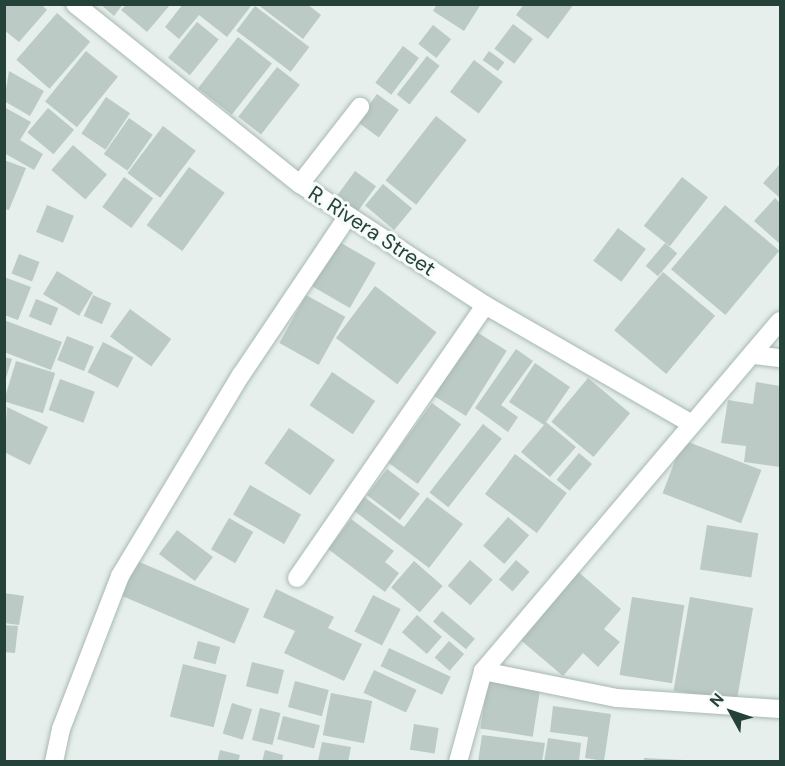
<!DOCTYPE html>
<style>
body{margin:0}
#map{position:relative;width:785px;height:766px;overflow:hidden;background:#e6efeb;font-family:"DM Sans",sans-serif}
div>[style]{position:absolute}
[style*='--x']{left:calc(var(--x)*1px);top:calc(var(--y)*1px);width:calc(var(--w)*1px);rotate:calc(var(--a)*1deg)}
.building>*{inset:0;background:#bbcac4;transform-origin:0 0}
.roads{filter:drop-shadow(0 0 2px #a8b8b2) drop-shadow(0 0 2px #a8b8b2)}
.minor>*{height:18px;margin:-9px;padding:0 9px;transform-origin:9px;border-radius:9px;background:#fff}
span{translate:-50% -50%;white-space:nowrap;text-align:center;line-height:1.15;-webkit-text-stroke:6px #f7fbf9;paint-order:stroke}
.street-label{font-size:21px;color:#24423a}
.frame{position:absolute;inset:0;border:6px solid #24423a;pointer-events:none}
.north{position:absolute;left:701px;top:682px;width:60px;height:60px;-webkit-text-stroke:4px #f7fbf9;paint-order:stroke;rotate:310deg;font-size:16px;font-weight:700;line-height:24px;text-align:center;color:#24423a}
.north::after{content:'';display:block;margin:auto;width:21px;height:27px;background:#24423a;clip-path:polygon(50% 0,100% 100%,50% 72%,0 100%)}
</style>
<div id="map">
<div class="building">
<div style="clip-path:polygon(4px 4px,41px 4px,47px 10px,19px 42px,4px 30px)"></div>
<div style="clip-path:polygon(100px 4px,123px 4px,114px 16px)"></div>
<div style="clip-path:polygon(183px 4px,249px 4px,251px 6px,227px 37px,199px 15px,179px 39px,165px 27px)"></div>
<div style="clip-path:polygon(257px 4px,307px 4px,321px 15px,303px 39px)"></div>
<div style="clip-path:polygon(437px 4px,481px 4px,464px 31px,433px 11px)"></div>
<div style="clip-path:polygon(524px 4px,574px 4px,548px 39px,516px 15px)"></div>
<div style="clip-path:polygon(126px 5px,170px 5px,147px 32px,121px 10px)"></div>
<div style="left:255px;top:6px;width:68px;height:31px;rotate:37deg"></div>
<div style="left:57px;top:13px;width:44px;height:62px;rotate:41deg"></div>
<div style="left:197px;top:22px;width:28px;height:46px;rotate:39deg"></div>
<div style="left:513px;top:24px;width:25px;height:31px;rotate:37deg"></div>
<div style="left:433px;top:25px;width:23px;height:24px;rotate:38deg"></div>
<div style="left:238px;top:37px;width:43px;height:65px;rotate:38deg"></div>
<div style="left:403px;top:46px;width:20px;height:46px;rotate:37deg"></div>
<div style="left:86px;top:51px;width:41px;height:65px;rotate:39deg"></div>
<div style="left:489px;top:51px;width:19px;height:11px;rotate:36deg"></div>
<div style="left:427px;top:56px;width:16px;height:49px;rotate:38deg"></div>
<div style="left:474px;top:60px;width:36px;height:40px;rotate:37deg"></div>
<div style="left:277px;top:67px;width:29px;height:63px;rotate:38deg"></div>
<div style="clip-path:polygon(9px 71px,44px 91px,30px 116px,4px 101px)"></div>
<div style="left:377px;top:94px;width:27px;height:34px;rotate:36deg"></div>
<div style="left:106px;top:97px;width:29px;height:44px;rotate:34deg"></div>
<div style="clip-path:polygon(4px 107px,31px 122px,20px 140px,43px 154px,34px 170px,4px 153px)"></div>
<div style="left:48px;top:108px;width:34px;height:32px;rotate:40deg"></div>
<div style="left:436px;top:116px;width:39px;height:82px;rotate:38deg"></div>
<div style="left:129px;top:118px;width:29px;height:44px;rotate:35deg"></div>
<div style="left:163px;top:126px;width:41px;height:59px;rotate:37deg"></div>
<div style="left:73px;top:145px;width:45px;height:33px;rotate:41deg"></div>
<div style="clip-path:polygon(4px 160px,26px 168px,9px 210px,4px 209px)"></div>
<div style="clip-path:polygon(780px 164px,780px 198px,763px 183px)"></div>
<div style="left:189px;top:167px;width:44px;height:72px;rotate:36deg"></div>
<div style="left:355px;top:171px;width:26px;height:31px;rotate:36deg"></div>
<div style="left:124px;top:177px;width:36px;height:37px;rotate:36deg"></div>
<div style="left:682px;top:177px;width:33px;height:62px;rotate:38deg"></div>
<div style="left:383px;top:184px;width:38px;height:28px;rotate:40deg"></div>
<div style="clip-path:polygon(775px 198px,780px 203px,780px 244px,754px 221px)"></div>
<div style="left:47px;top:205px;width:29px;height:29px;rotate:22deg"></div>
<div style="left:725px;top:205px;width:71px;height:84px;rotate:40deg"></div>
<div style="left:618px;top:228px;width:35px;height:41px;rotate:37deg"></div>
<div style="left:336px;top:240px;width:46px;height:52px;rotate:30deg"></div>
<div style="left:665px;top:243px;width:16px;height:30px;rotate:40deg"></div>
<div style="left:19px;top:254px;width:22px;height:21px;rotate:21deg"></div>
<div style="left:57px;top:271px;width:42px;height:27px;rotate:31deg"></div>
<div style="left:663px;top:272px;width:68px;height:76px;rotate:40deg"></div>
<div style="clip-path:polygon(4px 277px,31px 287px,18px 320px,4px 315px)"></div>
<div style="left:375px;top:286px;width:77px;height:65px;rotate:37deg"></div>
<div style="left:93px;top:295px;width:20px;height:23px;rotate:24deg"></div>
<div style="left:306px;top:295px;width:45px;height:55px;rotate:29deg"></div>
<div style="left:36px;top:299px;width:24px;height:19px;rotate:22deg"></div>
<div style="left:130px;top:309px;width:51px;height:34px;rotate:36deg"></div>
<div style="clip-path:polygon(4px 320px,62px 342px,51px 370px,4px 352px)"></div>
<div style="left:472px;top:329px;width:41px;height:77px;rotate:32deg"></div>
<div style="left:67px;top:336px;width:29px;height:26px;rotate:22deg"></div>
<div style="left:103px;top:342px;width:34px;height:34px;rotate:27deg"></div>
<div style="clip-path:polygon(516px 349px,533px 361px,501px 405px,518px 417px,508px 432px,475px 408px)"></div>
<div style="clip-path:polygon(4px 357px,12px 359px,5px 381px,4px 381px)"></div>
<div style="left:16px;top:361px;width:41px;height:42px;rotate:17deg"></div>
<div style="clip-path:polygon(535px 363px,570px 387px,546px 422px,576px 447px,550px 477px,521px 452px,544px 425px,509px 402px)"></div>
<div style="left:332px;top:372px;width:52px;height:40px;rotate:34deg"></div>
<div style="left:588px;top:378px;width:55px;height:57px;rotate:40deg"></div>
<div style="left:60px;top:379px;width:37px;height:33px;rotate:20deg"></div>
<div style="clip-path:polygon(756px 382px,780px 386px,780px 467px,744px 462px,746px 446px,721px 443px,728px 400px,753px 404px)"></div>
<div style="left:432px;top:403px;width:36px;height:74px;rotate:36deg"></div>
<div style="clip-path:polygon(7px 407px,48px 427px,30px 465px,4px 452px)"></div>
<div style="left:483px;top:424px;width:24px;height:87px;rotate:38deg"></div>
<div style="left:289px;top:428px;width:56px;height:43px;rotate:35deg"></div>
<div style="left:683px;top:440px;width:84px;height:57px;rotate:21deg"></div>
<div style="left:579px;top:453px;width:17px;height:35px;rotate:40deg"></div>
<div style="left:515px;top:454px;width:65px;height:50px;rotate:37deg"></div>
<div style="left:387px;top:469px;width:41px;height:33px;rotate:37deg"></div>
<div style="left:250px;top:485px;width:59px;height:34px;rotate:30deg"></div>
<div style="clip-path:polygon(363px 496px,404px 527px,427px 497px,463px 524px,429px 568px,353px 510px)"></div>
<div style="left:508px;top:517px;width:28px;height:38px;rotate:41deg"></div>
<div style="left:229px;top:518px;width:28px;height:36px;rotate:30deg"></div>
<div style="clip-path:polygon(351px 519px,394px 551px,385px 562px,399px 573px,385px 592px,328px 549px)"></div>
<div style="left:707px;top:525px;width:52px;height:45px;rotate:9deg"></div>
<div style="left:177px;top:530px;width:45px;height:30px;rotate:37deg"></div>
<div style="left:470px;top:560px;width:30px;height:34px;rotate:41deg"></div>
<div style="left:516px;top:560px;width:18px;height:26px;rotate:41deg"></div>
<div style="left:137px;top:561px;width:122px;height:38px;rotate:23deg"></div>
<div style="left:414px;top:561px;width:38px;height:35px;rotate:41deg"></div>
<div style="clip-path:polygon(575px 569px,621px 609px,604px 629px,620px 642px,598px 667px,583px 653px,563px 676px,517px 637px)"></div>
<div style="clip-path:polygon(276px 589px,334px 617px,328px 628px,362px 644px,344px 681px,284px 653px,295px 631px,263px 617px)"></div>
<div style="clip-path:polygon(4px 593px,24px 596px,19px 625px,4px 623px)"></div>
<div style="left:373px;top:595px;width:31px;height:41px;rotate:27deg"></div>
<div style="left:632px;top:597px;width:53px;height:79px;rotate:9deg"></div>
<div style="left:690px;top:597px;width:64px;height:95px;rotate:10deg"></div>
<div style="left:442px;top:611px;width:43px;height:14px;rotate:40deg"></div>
<div style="left:417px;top:615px;width:33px;height:23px;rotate:41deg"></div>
<div style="clip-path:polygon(4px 625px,18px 626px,15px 653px,4px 652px)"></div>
<div style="left:198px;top:641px;width:23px;height:18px;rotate:15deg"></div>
<div style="left:449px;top:641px;width:20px;height:22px;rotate:41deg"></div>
<div style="left:389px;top:648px;width:68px;height:20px;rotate:25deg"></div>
<div style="left:252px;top:662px;width:33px;height:25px;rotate:14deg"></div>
<div style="left:183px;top:664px;width:45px;height:54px;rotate:14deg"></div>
<div style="left:374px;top:670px;width:47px;height:25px;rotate:25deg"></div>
<div style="left:488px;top:680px;width:53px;height:49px;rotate:9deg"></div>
<div style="left:295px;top:681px;width:35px;height:27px;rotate:15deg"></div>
<div style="left:331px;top:693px;width:42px;height:43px;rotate:11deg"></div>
<div style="left:232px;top:703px;width:21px;height:32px;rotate:17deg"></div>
<div style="clip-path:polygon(553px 706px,611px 714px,604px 761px,585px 758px,588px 737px,550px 732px)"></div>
<div style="left:260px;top:708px;width:21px;height:33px;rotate:14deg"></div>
<div style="left:283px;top:716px;width:38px;height:24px;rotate:14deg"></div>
<div style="left:414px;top:724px;width:25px;height:26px;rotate:9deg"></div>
<div style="clip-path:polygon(482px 735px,545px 743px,542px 762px,478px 762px)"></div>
<div style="clip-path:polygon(548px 738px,581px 743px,579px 762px,544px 762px)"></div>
<div style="clip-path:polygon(322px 742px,351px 747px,348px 762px,318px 761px)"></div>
<div style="clip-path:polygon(220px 750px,240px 755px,238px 762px,217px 762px)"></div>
<div style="clip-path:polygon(265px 750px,283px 755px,282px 762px,262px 762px)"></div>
<div style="clip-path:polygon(644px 758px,684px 760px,684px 762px,644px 762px)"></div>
</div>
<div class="roads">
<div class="minor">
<div style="--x:75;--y:4;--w:288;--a:38.7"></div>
<div style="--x:300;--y:184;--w:221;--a:33.2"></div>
<div style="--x:485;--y:305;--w:239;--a:29.9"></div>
<div style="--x:300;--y:184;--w:98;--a:-52.1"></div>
<div style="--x:754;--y:355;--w:26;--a:7"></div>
<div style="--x:297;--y:578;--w:331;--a:-55.4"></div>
<div style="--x:483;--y:671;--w:137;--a:11.4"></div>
<div style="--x:617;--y:698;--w:163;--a:3.9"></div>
<div style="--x:54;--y:762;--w:34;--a:-78"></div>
<div style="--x:61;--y:729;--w:164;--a:-68.9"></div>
<div style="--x:120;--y:576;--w:235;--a:-59"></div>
<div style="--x:241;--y:375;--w:192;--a:-56.1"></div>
<div style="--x:458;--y:762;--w:94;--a:-74.6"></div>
<div style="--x:483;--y:671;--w:459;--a:-49.7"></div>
</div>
</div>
<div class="street-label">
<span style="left:372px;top:231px;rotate:33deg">R. Rivera Street</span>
</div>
<div class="frame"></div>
<div class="north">N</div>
</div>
